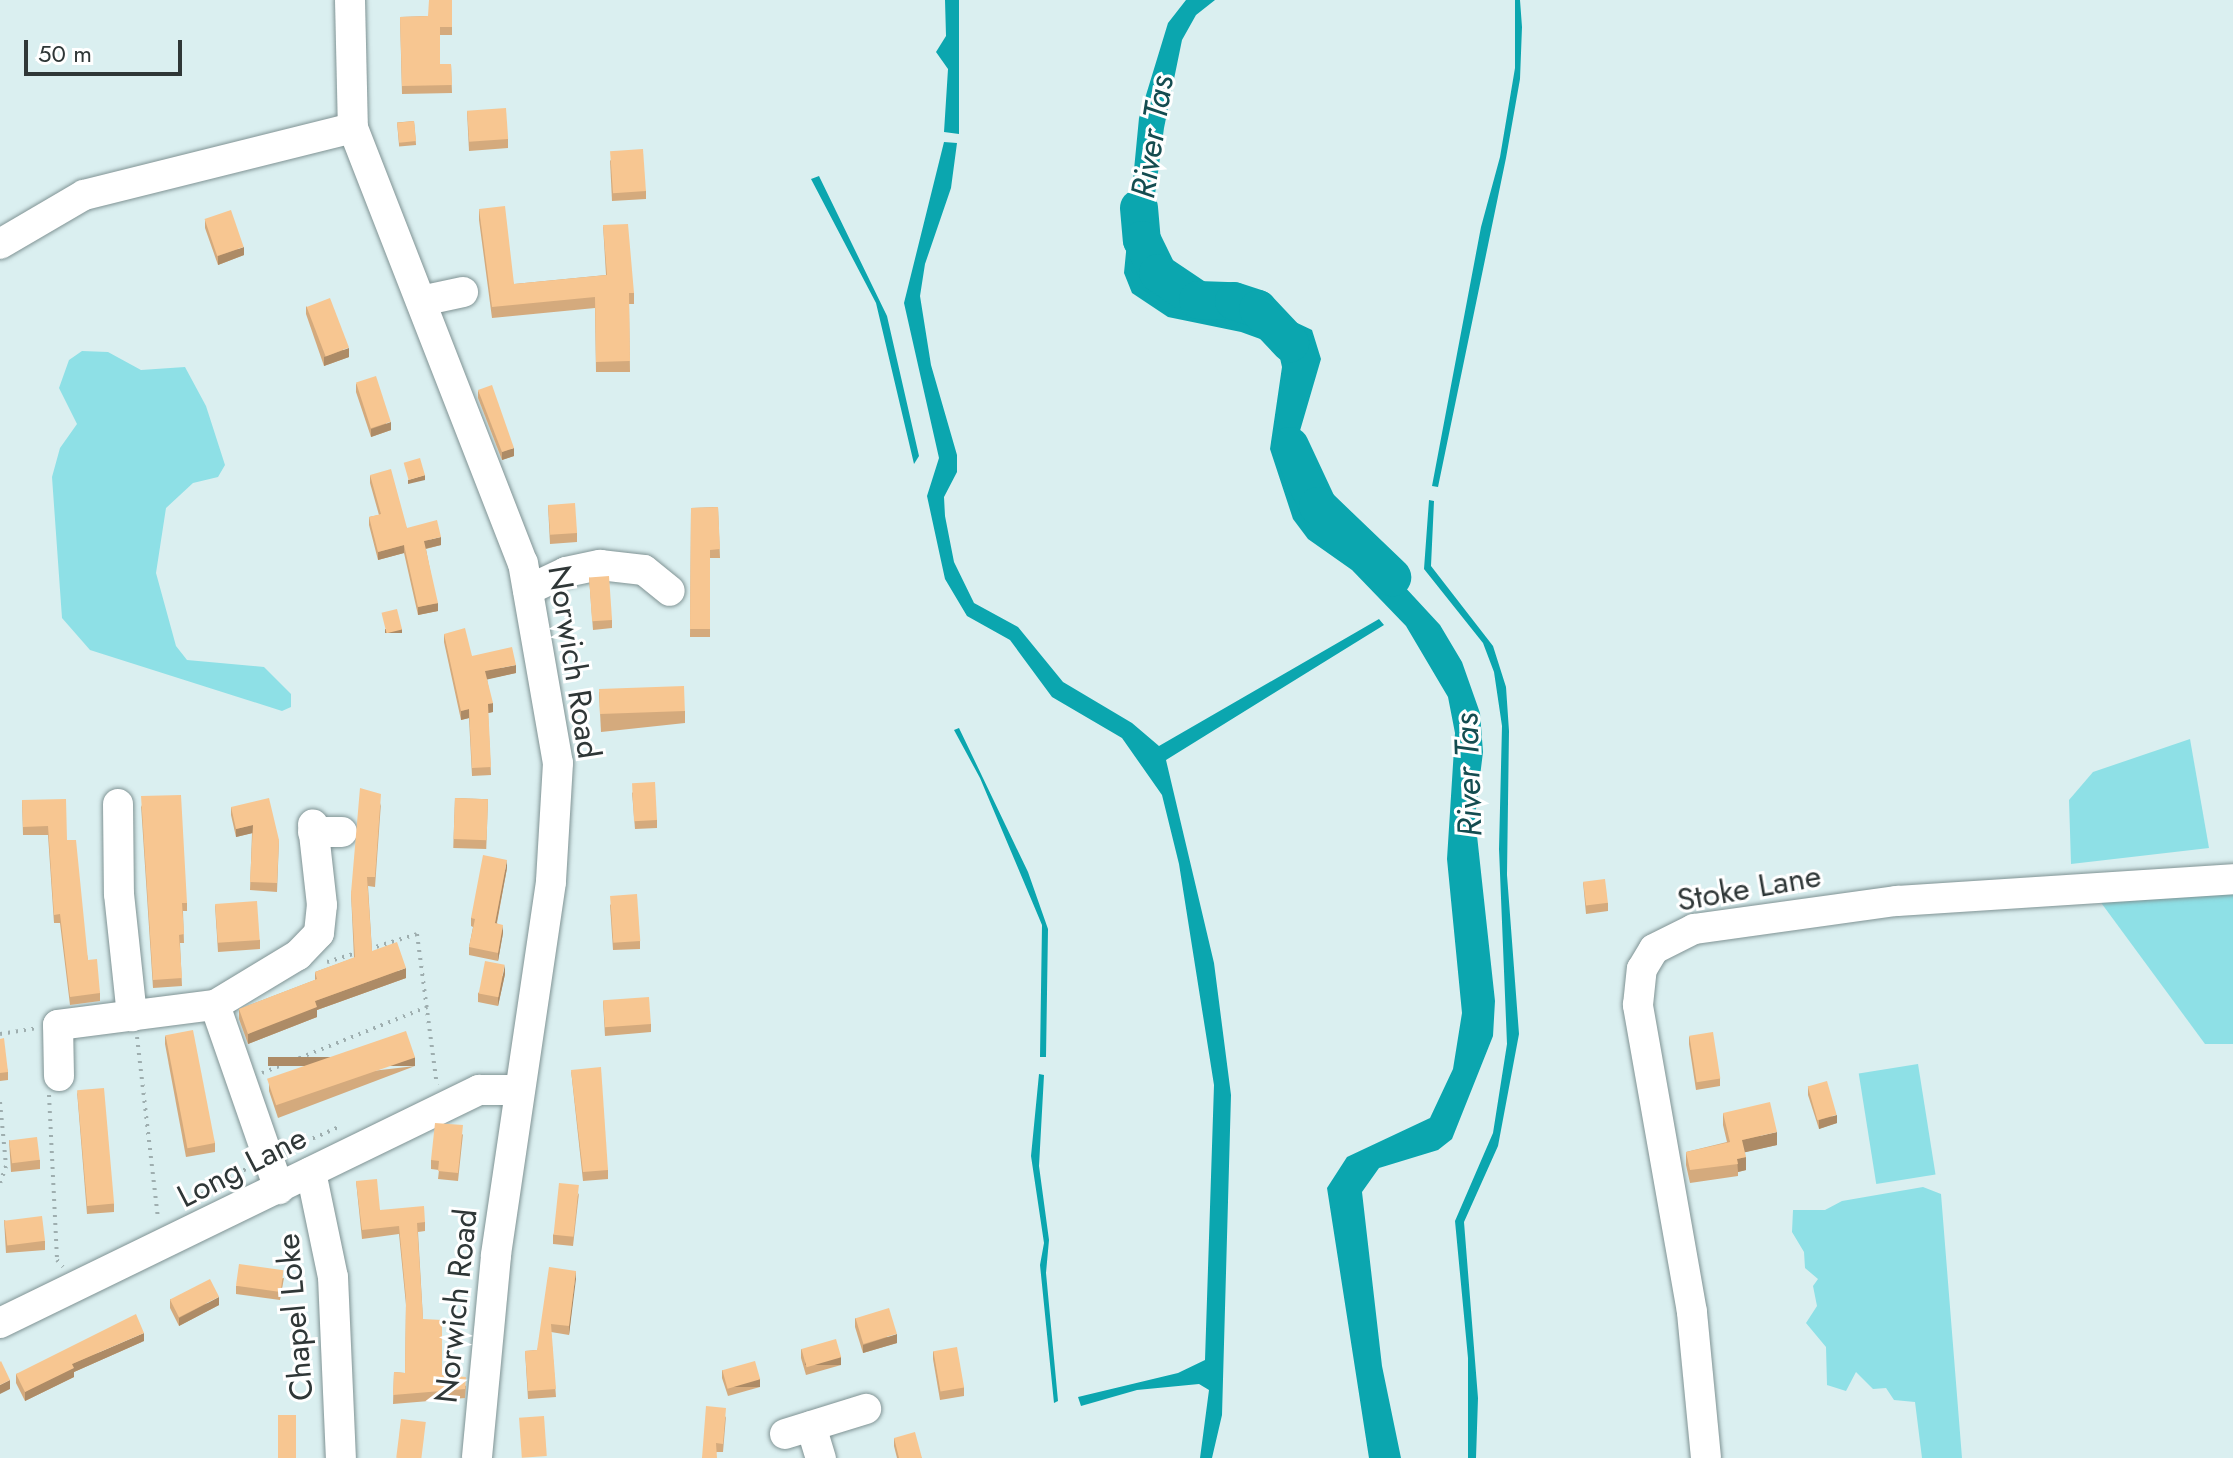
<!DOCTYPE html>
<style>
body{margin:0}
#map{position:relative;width:2233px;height:1458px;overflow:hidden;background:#daeff0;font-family:Jost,sans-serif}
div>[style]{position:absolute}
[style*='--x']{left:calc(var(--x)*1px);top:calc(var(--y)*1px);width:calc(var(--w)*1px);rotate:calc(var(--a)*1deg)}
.green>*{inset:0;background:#8ee0e6;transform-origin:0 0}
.water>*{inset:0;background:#0ba6af}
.river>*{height:38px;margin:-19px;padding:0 19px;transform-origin:19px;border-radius:19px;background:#0ba6af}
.path>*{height:4px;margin-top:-2px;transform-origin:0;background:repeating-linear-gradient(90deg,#9eaeaf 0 2px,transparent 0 8px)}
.roads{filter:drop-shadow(0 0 2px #809394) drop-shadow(0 0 2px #809394)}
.minor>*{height:30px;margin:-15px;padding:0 15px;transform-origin:15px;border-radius:15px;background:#fff}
.wall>*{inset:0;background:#d4aa7d;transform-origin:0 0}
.shaded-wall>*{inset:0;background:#ad8b66;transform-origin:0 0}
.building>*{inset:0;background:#f7c691;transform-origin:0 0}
span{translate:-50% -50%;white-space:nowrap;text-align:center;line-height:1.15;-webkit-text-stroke:6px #fff;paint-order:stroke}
.street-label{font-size:32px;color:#2f3737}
.water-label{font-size:34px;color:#144c50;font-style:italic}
.scale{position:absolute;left:24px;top:40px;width:158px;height:36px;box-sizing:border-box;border:4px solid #2f3737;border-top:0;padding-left:10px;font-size:24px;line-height:28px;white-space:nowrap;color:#2f3737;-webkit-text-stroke:6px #fff;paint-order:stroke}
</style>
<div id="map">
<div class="green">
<div style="clip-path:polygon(82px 351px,108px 352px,141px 370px,185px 367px,206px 406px,225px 465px,218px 477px,193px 483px,166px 508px,156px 573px,176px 646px,187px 660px,264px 667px,291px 694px,291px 707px,282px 711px,90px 650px,62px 618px,52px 477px,60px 448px,77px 424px,59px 388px,69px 360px)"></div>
<div style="clip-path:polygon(2190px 739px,2209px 848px,2071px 864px,2069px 800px,2093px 772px)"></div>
<div style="clip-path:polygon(2233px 879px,2233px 1044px,2205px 1044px,2091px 889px)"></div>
<div style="left:1918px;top:1064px;width:112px;height:60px;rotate:81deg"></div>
<div style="clip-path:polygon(1923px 1187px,1941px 1194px,1962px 1458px,1922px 1458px,1915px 1402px,1894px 1400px,1886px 1388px,1873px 1389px,1856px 1372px,1846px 1391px,1827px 1385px,1826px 1347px,1806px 1323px,1817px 1306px,1813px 1286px,1818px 1279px,1805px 1268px,1804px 1252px,1792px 1232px,1793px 1210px,1825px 1210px,1842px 1201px)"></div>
</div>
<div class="water">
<div style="clip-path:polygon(945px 0,959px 0,959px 134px,944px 132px,948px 69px,936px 52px,946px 36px)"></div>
<div style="clip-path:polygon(1186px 0,1215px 0,1196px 15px,1182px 40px,1164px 128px,1147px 254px,1150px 273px,1180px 296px,1276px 313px,1312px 330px,1321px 359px,1297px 441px,1306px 486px,1328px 519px,1366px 545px,1440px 625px,1462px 662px,1480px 713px,1483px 752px,1475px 817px,1495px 1001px,1493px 1036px,1452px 1139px,1438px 1150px,1379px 1168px,1362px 1192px,1382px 1366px,1401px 1458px,1369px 1458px,1327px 1188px,1347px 1157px,1430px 1118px,1453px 1069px,1462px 1013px,1447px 859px,1455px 733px,1448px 697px,1406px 626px,1352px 570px,1308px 539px,1293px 519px,1270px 449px,1282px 367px,1277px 345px,1241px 332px,1168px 317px,1132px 293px,1124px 273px,1139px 118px,1168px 23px)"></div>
<div style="clip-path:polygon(1515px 0,1520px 0,1522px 27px,1520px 79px,1506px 158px,1438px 487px,1432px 486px,1481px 227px,1500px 157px,1515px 68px)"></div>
<div style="clip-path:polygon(944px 142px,957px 143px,951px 188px,925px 264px,920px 296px,931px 365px,957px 455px,957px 472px,944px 497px,945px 516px,954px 562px,974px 603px,1018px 627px,1063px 682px,1132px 723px,1159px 746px,1379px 619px,1384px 625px,1166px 760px,1214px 963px,1231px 1095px,1222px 1415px,1212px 1458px,1200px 1458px,1209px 1390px,1199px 1384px,1137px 1390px,1081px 1406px,1078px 1397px,1178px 1373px,1205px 1360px,1214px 1085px,1179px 864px,1162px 795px,1122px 738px,1052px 697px,1010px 640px,967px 616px,945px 579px,927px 496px,939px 458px,904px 303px)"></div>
<div style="clip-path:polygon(819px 176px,887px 316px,919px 456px,914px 464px,876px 303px,811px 179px)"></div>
<div style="clip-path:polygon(1429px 500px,1434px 501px,1431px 566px,1493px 646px,1506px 687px,1509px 731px,1507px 875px,1519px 1034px,1498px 1146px,1464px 1222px,1478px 1398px,1476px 1458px,1468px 1458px,1468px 1358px,1455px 1221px,1493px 1133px,1507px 1044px,1499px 849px,1502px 726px,1494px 672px,1483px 643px,1424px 569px)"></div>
<div style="clip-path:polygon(959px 728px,1028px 872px,1048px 929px,1046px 1057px,1040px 1057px,1042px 925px,980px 778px,954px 730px)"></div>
<div style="clip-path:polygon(1039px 1074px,1044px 1075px,1039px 1166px,1049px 1240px,1046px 1273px,1058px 1401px,1054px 1403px,1040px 1265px,1044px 1243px,1031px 1156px)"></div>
</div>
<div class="river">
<div style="--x:1139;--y:208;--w:32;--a:85"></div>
<div style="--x:1142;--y:240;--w:37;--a:64"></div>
<div style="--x:1158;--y:273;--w:48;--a:34"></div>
<div style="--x:1198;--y:300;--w:36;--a:2"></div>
<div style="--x:1234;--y:301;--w:25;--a:18"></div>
<div style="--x:1258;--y:309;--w:47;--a:46.7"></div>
<div style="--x:1290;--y:446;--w:66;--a:65"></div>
<div style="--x:1318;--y:506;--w:103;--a:43.8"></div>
</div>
<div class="path">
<div style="--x:369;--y:949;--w:50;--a:-17.4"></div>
<div style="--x:417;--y:934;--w:152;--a:82.5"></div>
<div style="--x:327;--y:962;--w:31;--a:-17"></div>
<div style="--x:0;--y:1034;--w:36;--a:-9"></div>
<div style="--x:137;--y:1037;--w:183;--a:83.4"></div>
<div style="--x:262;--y:1073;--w:178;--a:-21.8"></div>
<div style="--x:49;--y:1095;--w:165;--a:87.2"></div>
<div style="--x:57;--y:1260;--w:9;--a:49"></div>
<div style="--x:0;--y:1102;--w:64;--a:84.6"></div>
<div style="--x:6;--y:1166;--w:18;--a:109"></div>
<div style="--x:291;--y:1148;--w:55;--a:-23.7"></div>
<div style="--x:195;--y:1198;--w:59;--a:-29.6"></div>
</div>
<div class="roads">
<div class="minor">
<div style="--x:350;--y:0;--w:128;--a:88.7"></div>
<div style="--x:353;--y:128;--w:467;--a:68.7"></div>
<div style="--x:523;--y:563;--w:203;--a:80.1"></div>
<div style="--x:558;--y:763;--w:119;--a:93.4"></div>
<div style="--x:551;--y:882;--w:378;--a:98.4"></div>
<div style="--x:496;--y:1256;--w:203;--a:95.4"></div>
<div style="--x:0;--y:244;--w:97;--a:-30.3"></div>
<div style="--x:84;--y:195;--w:277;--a:-14"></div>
<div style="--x:421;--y:301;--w:43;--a:-12.1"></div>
<div style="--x:528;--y:590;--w:42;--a:-25.3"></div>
<div style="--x:566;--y:572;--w:35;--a:-12"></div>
<div style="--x:600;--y:565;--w:44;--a:6.5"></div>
<div style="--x:644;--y:570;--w:33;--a:39"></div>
<div style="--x:118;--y:804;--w:90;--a:89.4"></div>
<div style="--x:119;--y:894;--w:123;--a:83.9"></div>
<div style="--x:313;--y:832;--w:29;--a:0"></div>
<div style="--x:215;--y:1005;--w:195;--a:70.8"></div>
<div style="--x:59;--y:1076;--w:51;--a:-91.1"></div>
<div style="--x:58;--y:1025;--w:158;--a:-7.3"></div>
<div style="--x:215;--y:1005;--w:97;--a:-31.1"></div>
<div style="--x:298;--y:955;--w:30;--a:-46"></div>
<div style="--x:319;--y:933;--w:28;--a:-84"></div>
<div style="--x:322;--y:905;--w:81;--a:-96.4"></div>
<div style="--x:311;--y:1172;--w:107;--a:78.2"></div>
<div style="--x:333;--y:1277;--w:181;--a:87.5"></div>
<div style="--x:0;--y:1323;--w:533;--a:-25.94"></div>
<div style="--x:479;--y:1090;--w:39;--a:0"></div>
<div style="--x:811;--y:1426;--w:34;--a:73"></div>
<div style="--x:785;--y:1434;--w:85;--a:-17.2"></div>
<div style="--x:1706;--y:1458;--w:147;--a:-95.5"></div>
<div style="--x:1692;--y:1312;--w:312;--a:-100"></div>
<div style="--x:1638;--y:1005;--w:36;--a:-84"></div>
<div style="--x:1642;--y:969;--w:23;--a:-59"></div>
<div style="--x:1654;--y:949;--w:45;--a:-26.6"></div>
<div style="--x:1694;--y:929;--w:205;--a:-7.9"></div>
<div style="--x:1897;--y:901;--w:337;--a:-3.7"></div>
</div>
</div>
<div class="wall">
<div style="clip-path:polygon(452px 0,452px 35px,440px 35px,440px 64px,451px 64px,452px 93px,402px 94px,400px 17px,428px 16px)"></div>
<div style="clip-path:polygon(467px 111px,508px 139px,508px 148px,469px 151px)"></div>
<div style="left:414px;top:121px;width:24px;height:17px;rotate:85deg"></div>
<div style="clip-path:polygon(610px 160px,646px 191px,646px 199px,612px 201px)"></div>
<div style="clip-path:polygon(479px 209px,514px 284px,606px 275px,603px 225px,634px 293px,634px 304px,629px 304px,630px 372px,596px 372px,595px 308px,492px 318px,479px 220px)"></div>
<div style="clip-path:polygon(205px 220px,244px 255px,218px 265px,205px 228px)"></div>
<div style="clip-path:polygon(306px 306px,349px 357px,324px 366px,306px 314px)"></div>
<div style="clip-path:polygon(356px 383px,391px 430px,371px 437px,356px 392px)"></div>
<div style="clip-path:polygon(478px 390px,514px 456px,502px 460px,478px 398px)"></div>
<div style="clip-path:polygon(370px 475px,407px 528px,441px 545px,426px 549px,438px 611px,418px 615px,404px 553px,378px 560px,369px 525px,369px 517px,379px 515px,370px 483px)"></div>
<div style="clip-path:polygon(548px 505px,577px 533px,577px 542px,550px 544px)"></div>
<div style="clip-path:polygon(718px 507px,720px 558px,710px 558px,710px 637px,690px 637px,691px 508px)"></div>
<div style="clip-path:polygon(589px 577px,612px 620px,612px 628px,593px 630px)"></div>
<div style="clip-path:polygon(444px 634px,472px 656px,516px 673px,487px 679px,493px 712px,488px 713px,491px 775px,472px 776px,469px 718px,461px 720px,444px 642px)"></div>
<div style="clip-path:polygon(599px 692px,685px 711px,685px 723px,601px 732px)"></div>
<div style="clip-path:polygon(632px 792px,657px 820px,657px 828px,635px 829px)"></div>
<div style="left:455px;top:798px;width:33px;height:50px;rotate:2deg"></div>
<div style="clip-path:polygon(22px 800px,67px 840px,88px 960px,100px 993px,100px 1001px,70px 1005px,60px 923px,54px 923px,48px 835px,23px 835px)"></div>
<div style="clip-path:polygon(381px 803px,375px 887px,368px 886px,372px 951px,406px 978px,317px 1010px,317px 1017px,248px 1044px,239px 1019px,239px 1009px,315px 980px,315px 972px,354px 958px,351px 893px)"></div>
<div style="clip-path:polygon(141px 805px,187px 903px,187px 911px,183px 911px,184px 943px,180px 943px,182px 986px,153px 988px)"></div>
<div style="clip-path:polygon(231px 807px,279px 840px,277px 892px,250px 890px,252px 833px,236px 837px,231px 815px)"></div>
<div style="clip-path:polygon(507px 868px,497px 923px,503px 933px,498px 961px,469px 955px,469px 947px,473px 927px,471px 926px,471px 918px)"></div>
<div style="clip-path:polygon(1583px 882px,1608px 903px,1608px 911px,1586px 914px)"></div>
<div style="clip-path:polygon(610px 904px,640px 941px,640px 949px,613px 950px)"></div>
<div style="clip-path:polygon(215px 905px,260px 940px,260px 949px,218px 952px)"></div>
<div style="clip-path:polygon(505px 974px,498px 1006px,478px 1002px,478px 993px)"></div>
<div style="clip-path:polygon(603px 1001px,651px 1024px,651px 1032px,605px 1036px)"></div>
<div style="clip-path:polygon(165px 1035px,215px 1143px,215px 1152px,186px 1157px,165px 1044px)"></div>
<div style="clip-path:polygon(1689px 1036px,1720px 1078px,1720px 1086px,1696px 1090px,1689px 1044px)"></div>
<div style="clip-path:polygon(0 1039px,8px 1072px,8px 1080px,0 1081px)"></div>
<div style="clip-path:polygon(415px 1066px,278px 1118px,269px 1091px,269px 1083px)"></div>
<div style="clip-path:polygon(571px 1070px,608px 1170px,608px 1179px,583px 1181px)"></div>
<div style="clip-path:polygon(1808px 1086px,1837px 1123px,1819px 1129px,1808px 1095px)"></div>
<div style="clip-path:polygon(77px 1091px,114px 1204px,114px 1212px,87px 1214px)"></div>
<div style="clip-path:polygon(1723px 1113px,1777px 1145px,1745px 1152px,1746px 1170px,1738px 1172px,1738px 1176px,1690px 1183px,1686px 1165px,1686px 1152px,1727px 1142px,1723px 1125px)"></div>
<div style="clip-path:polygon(463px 1134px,458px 1181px,438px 1179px,439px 1170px,431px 1169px,431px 1160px)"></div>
<div style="clip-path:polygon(9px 1140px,40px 1160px,40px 1169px,11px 1172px)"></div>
<div style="clip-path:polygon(356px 1181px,380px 1210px,425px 1222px,425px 1231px,418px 1232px,423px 1319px,442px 1375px,466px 1386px,465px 1398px,393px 1404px,394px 1372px,405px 1373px,406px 1305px,399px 1234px,362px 1239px)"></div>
<div style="clip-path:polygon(579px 1193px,573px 1246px,553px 1244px,553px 1235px)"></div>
<div style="clip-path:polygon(4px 1220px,45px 1241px,45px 1250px,6px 1253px)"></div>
<div style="clip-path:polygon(576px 1271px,569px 1335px,551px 1332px,556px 1397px,528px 1399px,525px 1351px,537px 1350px)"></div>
<div style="clip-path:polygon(284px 1278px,280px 1300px,236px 1294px,236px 1286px)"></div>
<div style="clip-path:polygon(170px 1299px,219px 1305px,179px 1326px,170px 1308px)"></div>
<div style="clip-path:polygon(855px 1318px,897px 1343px,863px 1353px,855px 1327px)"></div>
<div style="clip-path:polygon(144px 1341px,74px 1372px,74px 1377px,25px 1401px,16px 1383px,16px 1374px)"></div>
<div style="clip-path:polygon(801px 1349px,841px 1365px,806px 1375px,801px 1358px)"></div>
<div style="clip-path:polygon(933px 1351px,964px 1387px,964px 1396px,940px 1400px,933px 1359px)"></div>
<div style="clip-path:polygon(722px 1370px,760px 1387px,728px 1396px,722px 1378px)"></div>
<div style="clip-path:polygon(726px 1416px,723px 1452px,717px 1452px,702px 1458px)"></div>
<div style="clip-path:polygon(894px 1438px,922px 1458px,897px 1458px,894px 1446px)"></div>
</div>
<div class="shaded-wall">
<div style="clip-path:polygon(244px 247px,244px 255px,218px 265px,218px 256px)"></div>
<div style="clip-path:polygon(349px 348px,349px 357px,324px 366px,324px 357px)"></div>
<div style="clip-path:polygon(391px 422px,391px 430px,371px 437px,371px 429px)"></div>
<div style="clip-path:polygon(514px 448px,514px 456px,502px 460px,502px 452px)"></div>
<div style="clip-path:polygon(425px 475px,425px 480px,408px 484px,408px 480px)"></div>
<div style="clip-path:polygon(441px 537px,441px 545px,424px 549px,424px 541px)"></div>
<div style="clip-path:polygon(404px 545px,404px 553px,378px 560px,378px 552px)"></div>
<div style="clip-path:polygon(438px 603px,438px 611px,418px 615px,418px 607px)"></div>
<div style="left:402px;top:629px;width:4px;height:17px;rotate:90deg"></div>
<div style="clip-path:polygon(516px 665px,516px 673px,485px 680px,485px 671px)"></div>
<div style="clip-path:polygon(493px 703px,493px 712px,488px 713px,488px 704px)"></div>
<div style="clip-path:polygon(469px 709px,469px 718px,461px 720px,461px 711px)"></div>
<div style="clip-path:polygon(253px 825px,253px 833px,236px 837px,236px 829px)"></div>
<div style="clip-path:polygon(507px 860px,507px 868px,495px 931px,495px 923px)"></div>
<div style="clip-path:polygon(503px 925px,503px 933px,498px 961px,498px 953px)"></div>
<div style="clip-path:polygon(505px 965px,505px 974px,498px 1006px,498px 998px)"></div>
<div style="clip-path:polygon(406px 968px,406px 978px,317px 1010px,317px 1017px,248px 1044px,248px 1034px,315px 1001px)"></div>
<div style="left:415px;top:1057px;width:9px;height:147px;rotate:90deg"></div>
<div style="clip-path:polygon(1837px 1115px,1837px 1123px,1819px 1129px,1819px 1120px)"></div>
<div style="clip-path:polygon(1777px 1132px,1777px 1145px,1742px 1153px,1742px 1140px)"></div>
<div style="clip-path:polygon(1746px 1157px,1746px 1170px,1738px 1172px,1737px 1159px)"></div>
<div style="clip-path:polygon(576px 1271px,576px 1279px,569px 1335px,569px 1326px)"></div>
<div style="clip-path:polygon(219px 1297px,219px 1305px,179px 1326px,179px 1318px)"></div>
<div style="clip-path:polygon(144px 1333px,144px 1341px,74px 1372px,74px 1377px,25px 1401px,25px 1392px,72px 1364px)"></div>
<div style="clip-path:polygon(897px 1334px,897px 1343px,863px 1353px,863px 1345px)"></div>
<div style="left:841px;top:1357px;width:8px;height:36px;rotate:90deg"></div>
<div style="left:760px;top:1379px;width:8px;height:33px;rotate:90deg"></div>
<div style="clip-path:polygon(10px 1380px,10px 1389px,0 1394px,0 1385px)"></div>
</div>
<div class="building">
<div style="clip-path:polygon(429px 0,452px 0,452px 27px,440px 27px,440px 64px,451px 64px,452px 85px,402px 86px,400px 17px,428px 16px)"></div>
<div style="left:506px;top:108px;width:31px;height:39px;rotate:86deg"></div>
<div style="left:414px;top:121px;width:20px;height:17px;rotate:84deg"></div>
<div style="left:643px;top:149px;width:42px;height:33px;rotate:86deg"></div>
<div style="clip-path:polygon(505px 206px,514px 284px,607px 275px,603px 225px,628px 224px,634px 293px,629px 293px,630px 361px,596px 362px,595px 297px,492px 307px,479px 209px)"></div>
<div style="left:231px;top:210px;width:39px;height:28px;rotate:71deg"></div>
<div style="left:330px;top:298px;width:53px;height:25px;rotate:69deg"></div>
<div style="left:376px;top:376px;width:48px;height:21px;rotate:72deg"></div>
<div style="clip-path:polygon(492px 385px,514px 448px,502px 452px,478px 390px)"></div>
<div style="left:420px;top:458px;width:18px;height:17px;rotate:74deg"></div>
<div style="clip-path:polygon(391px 469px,407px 528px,437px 520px,441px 537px,424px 541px,438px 603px,418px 607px,404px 545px,378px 552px,369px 517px,381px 514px,370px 475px)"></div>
<div style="left:575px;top:503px;width:30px;height:27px;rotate:86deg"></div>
<div style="clip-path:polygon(718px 507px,720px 549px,710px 550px,710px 629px,690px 629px,691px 508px)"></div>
<div style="left:609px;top:576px;width:44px;height:20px;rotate:86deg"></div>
<div style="left:397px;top:609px;width:21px;height:16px;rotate:76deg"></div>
<div style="clip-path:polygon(465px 628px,472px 656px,512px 647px,516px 665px,485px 671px,493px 703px,488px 704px,491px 767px,472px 768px,469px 709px,461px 711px,444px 634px)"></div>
<div style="left:684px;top:686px;width:25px;height:85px;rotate:88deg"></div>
<div style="left:655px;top:782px;width:38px;height:23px;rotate:87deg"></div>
<div style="clip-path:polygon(360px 788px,381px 794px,375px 877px,367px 877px,372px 951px,397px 942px,406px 968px,315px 1001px,317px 1007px,248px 1034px,239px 1009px,317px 979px,315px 972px,355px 957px,351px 893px)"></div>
<div style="clip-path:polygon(181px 795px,187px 903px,182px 903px,184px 934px,179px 935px,182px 978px,153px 980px,141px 796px)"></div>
<div style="clip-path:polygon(269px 798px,279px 840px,277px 883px,250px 882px,253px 825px,236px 829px,231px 807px)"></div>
<div style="left:455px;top:798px;width:33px;height:41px;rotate:2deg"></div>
<div style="clip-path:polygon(66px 799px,67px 840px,76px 840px,88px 960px,97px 959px,100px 993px,70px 997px,60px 914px,54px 915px,48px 826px,23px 827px,22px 800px)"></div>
<div style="clip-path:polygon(483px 855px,507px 860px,495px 923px,503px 925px,498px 953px,469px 947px,475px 919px,471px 918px)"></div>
<div style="left:1605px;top:879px;width:24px;height:22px;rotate:83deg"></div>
<div style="left:637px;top:894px;width:47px;height:27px;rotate:86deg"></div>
<div style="left:257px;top:901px;width:39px;height:42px;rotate:86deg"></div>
<div style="left:485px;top:961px;width:20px;height:33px;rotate:11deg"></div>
<div style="left:649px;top:997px;width:27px;height:46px;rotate:86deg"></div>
<div style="left:193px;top:1030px;width:115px;height:28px;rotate:79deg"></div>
<div style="left:406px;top:1031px;width:28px;height:147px;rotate:71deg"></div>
<div style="left:1713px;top:1032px;width:47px;height:24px;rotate:81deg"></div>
<div style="clip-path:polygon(4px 1038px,8px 1072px,0 1073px,0 1039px)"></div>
<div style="clip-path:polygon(601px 1067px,608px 1170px,583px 1172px,571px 1070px)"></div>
<div style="left:1827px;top:1081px;width:35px;height:20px;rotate:74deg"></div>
<div style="left:104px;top:1088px;width:116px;height:27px;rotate:85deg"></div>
<div style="clip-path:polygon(1770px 1102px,1777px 1132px,1742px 1140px,1746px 1157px,1737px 1159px,1738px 1164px,1690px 1170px,1686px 1152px,1730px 1142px,1723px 1113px)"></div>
<div style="clip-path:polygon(435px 1123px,463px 1125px,458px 1173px,438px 1171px,439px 1161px,431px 1160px)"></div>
<div style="left:37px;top:1137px;width:23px;height:28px;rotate:83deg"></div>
<div style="clip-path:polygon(377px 1179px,380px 1210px,424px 1206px,425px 1222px,417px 1223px,423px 1319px,442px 1320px,442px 1375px,466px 1377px,465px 1389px,393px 1395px,394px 1372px,405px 1373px,406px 1298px,399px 1226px,362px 1230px,356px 1181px)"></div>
<div style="left:559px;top:1183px;width:20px;height:52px;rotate:6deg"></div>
<div style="left:42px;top:1216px;width:25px;height:38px;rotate:83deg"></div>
<div style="left:239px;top:1264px;width:45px;height:22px;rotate:8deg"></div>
<div style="clip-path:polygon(549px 1267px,576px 1271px,569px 1326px,551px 1324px,556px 1389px,528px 1391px,525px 1351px,537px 1350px)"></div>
<div style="left:210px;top:1279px;width:20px;height:45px;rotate:63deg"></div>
<div style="left:889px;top:1308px;width:27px;height:35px;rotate:73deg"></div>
<div style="clip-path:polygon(136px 1314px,144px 1333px,72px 1364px,74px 1368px,25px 1392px,16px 1374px)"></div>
<div style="left:836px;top:1339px;width:19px;height:36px;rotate:74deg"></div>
<div style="left:957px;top:1347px;width:41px;height:24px;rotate:80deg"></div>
<div style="clip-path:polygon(1px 1361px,10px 1380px,0 1385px,0 1362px)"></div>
<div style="left:755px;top:1361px;width:19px;height:34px;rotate:74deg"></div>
<div style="clip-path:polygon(706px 1406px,726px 1408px,723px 1444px,716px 1443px,717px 1458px,702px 1458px)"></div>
<div style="left:278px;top:1415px;width:18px;height:43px"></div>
<div style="left:544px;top:1416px;width:40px;height:25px;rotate:86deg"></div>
<div style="left:401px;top:1419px;width:25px;height:39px;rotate:7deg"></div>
<div style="clip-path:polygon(915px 1432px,922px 1458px,899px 1458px,894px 1438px)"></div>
</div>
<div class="street-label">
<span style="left:574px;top:662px;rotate:81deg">Norwich Road</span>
<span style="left:1749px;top:888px;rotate:-10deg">Stoke Lane</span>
<span style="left:242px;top:1167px;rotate:-27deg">Long Lane</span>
<span style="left:456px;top:1306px;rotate:-84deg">Norwich Road</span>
<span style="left:295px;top:1317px;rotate:-95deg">Chapel Loke</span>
</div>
<div class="water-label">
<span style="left:1152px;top:137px;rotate:-81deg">River Tas</span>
<span style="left:1468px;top:775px;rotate:-92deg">River Tas</span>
</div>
<div class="scale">50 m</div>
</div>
